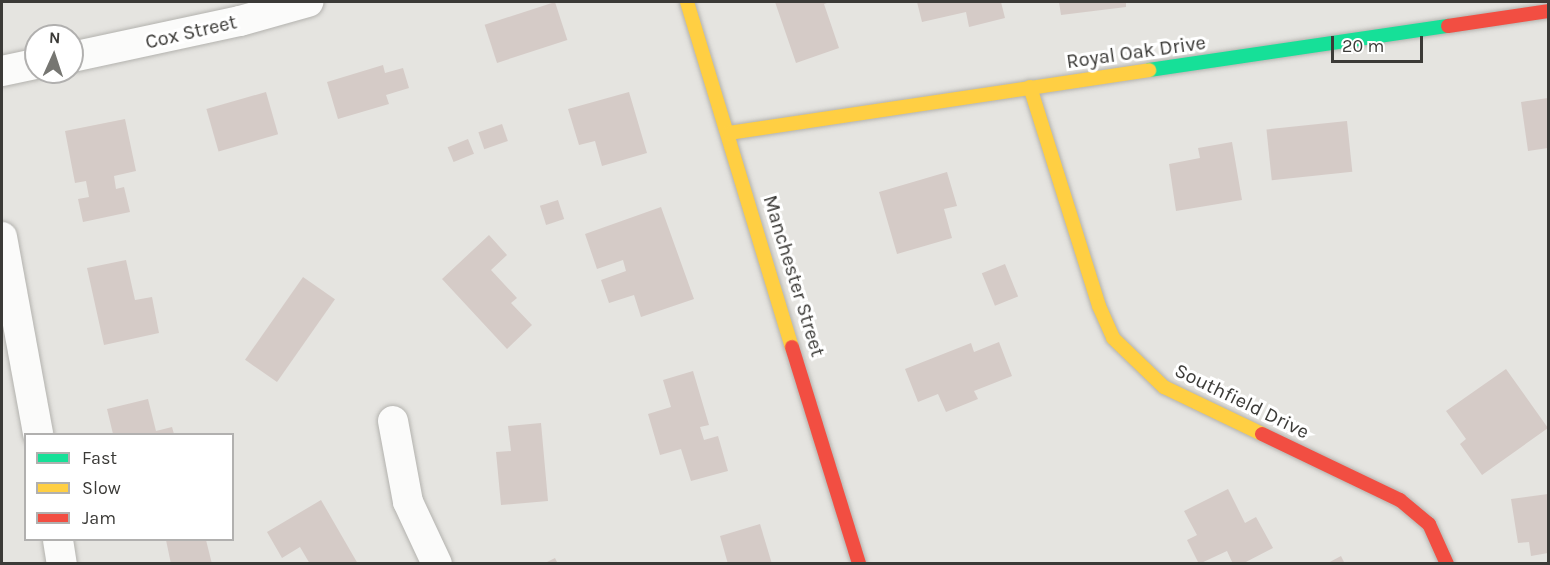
<!DOCTYPE html>
<style>
body{margin:0}
#map{position:relative;width:1550px;height:565px;overflow:hidden;background:#e5e4e0;font-family:Karla,sans-serif}
div>[style]{position:absolute}
[style*='--x']{left:calc(var(--x)*1px);top:calc(var(--y)*1px);width:calc(var(--w)*1px);rotate:calc(var(--a)*1deg)}
.building>*{inset:0;background:#d5cbc7;transform-origin:0 0}
.roads{filter:drop-shadow(0 0 2px #b3b2ae) drop-shadow(0 0 2px #b3b2ae)}
.street>*{height:30px;margin:-15px;padding:0 15px;transform-origin:15px;border-radius:15px;background:#fbfbfa}
.fast>*{height:14px;margin:-7px;padding:0 7px;transform-origin:7px;border-radius:7px;background:#16e098}
.slow>*{height:14px;margin:-7px;padding:0 7px;transform-origin:7px;border-radius:7px;background:#ffcf43}
.jam>*{height:14px;margin:-7px;padding:0 7px;transform-origin:7px;border-radius:7px;background:#f24e42}
span{translate:-50% -50%;white-space:nowrap;text-align:center;line-height:1.15;-webkit-text-stroke:6px #fff;paint-order:stroke}
.street-label{font-size:20px;color:#3b3a37}
.frame{position:absolute;inset:0;border:3px solid #3b3a37;pointer-events:none}
.legend{position:absolute;left:24px;top:433px;width:210px;height:108px;box-sizing:border-box;background:#fff;border:2px solid #b1b0af;margin:0;padding:8px 10px;list-style:none;font-size:18px;color:#3b3a37}
.legend li{display:flex;align-items:center;gap:12px;height:30px}
.legend b{width:30px;border:2px solid #b1b0af}
.north{position:absolute;left:24px;top:24px;width:60px;height:60px;box-sizing:border-box;background:#fff;border:2px solid #b1b0af;border-radius:50%;rotate:3deg;font-size:16px;font-weight:700;line-height:24px;text-align:center;color:#3b3a37}
.north::after{content:'';display:block;margin:auto;width:21px;height:27px;background:#767672;clip-path:polygon(50% 0,100% 100%,50% 72%,0 100%)}
.scale{position:absolute;left:1331px;top:36px;width:92px;height:27px;box-sizing:border-box;border:3px solid #3b3a37;border-top:0;padding-left:8px;font-size:18px;line-height:21px;white-space:nowrap;color:#3b3a37;-webkit-text-stroke:4px #fff;paint-order:stroke}
</style>
<div id="map">
<div class="building">
<div style="left:555px;top:2px;width:40px;height:74px;rotate:72deg"></div>
<div style="clip-path:polygon(775px 2px,830px 2px,824px 4px,839px 48px,796px 63px)"></div>
<div style="clip-path:polygon(917px 2px,1001px 2px,1005px 18px,969px 27px,966px 12px,922px 22px)"></div>
<div style="clip-path:polygon(1059px 2px,1126px 2px,1126px 7px,1061px 15px)"></div>
<div style="clip-path:polygon(383px 65px,385px 73px,403px 68px,409px 88px,386px 95px,389px 104px,338px 119px,327px 82px)"></div>
<div style="left:266px;top:92px;width:44px;height:62px;rotate:74deg"></div>
<div style="clip-path:polygon(629px 92px,647px 153px,602px 166px,595px 141px,579px 145px,568px 109px)"></div>
<div style="clip-path:polygon(1548px 98px,1548px 148px,1528px 151px,1521px 102px)"></div>
<div style="clip-path:polygon(125px 119px,136px 171px,114px 176px,116px 189px,124px 187px,130px 212px,83px 222px,78px 199px,89px 197px,86px 181px,75px 183px,65px 131px)"></div>
<div style="left:1347px;top:121px;width:51px;height:81px;rotate:84deg"></div>
<div style="left:502px;top:124px;width:18px;height:25px;rotate:71deg"></div>
<div style="left:468px;top:139px;width:16px;height:22px;rotate:68deg"></div>
<div style="clip-path:polygon(1232px 142px,1242px 200px,1176px 211px,1169px 164px,1200px 158px,1198px 148px)"></div>
<div style="clip-path:polygon(947px 172px,957px 206px,944px 209px,952px 238px,897px 254px,879px 192px)"></div>
<div style="left:558px;top:200px;width:20px;height:19px;rotate:72deg"></div>
<div style="clip-path:polygon(661px 207px,694px 299px,641px 317px,634px 295px,609px 303px,601px 280px,626px 271px,623px 260px,597px 269px,585px 234px)"></div>
<div style="clip-path:polygon(489px 235px,507px 255px,491px 270px,517px 298px,511px 303px,532px 325px,507px 349px,442px 279px)"></div>
<div style="clip-path:polygon(126px 260px,135px 300px,152px 297px,159px 333px,104px 345px,87px 268px)"></div>
<div style="left:1005px;top:264px;width:35px;height:25px;rotate:68deg"></div>
<div style="left:303px;top:277px;width:39px;height:101px;rotate:35deg"></div>
<div style="clip-path:polygon(999px 342px,1012px 376px,974px 391px,978px 399px,946px 412px,938px 394px,918px 402px,905px 369px,971px 343px,974px 352px)"></div>
<div style="clip-path:polygon(1506px 369px,1548px 428px,1482px 475px,1460px 444px,1466px 439px,1446px 411px)"></div>
<div style="clip-path:polygon(693px 371px,709px 425px,700px 427px,704px 440px,718px 436px,728px 471px,691px 481px,681px 449px,660px 455px,648px 414px,671px 407px,663px 380px)"></div>
<div style="clip-path:polygon(148px 399px,156px 431px,172px 427px,174px 434px,113px 434px,107px 409px)"></div>
<div style="clip-path:polygon(541px 423px,548px 501px,501px 505px,496px 452px,511px 451px,508px 426px)"></div>
<div style="clip-path:polygon(1228px 489px,1245px 523px,1256px 517px,1273px 548px,1242px 564px,1233px 564px,1227px 551px,1199px 564px,1187px 540px,1197px 535px,1184px 511px)"></div>
<div style="clip-path:polygon(1548px 494px,1548px 553px,1531px 556px,1529px 542px,1518px 543px,1511px 499px)"></div>
<div style="clip-path:polygon(321px 500px,358px 564px,310px 564px,300px 547px,282px 558px,267px 532px)"></div>
<div style="clip-path:polygon(760px 524px,772px 564px,728px 564px,720px 536px)"></div>
<div style="clip-path:polygon(166px 540px,206px 540px,212px 564px,171px 564px)"></div>
<div style="clip-path:polygon(1341px 556px,1345px 564px,1326px 564px)"></div>
<div style="clip-path:polygon(555px 558px,558px 564px,543px 564px)"></div>
</div>
<div class="roads">
<div class="street">
<div style="--x:72;--y:57;--w:172;--a:-12.1"></div>
<div style="--x:240;--y:21;--w:71;--a:-15.6"></div>
<div style="--x:2;--y:71;--w:35;--a:-12"></div>
<div style="--x:2;--y:237;--w:200;--a:79.6"></div>
<div style="--x:393;--y:421;--w:82;--a:79.5"></div>
<div style="--x:408;--y:502;--w:68;--a:64.9"></div>
<div style="--x:58;--y:540;--w:24;--a:81"></div>
</div>
<div class="fast">
<div style="--x:1149;--y:70;--w:302;--a:-8.4"></div>
</div>
<div class="slow">
<div style="--x:687;--y:2;--w:361;--a:73.1"></div>
<div style="--x:1030;--y:87;--w:230;--a:72.5"></div>
<div style="--x:1099;--y:306;--w:35;--a:66"></div>
<div style="--x:1113;--y:338;--w:71;--a:43.9"></div>
<div style="--x:1164;--y:387;--w:109;--a:25.6"></div>
<div style="--x:729;--y:133;--w:425;--a:-8.5"></div>
</div>
<div class="jam">
<div style="--x:1448;--y:26;--w:101;--a:-8.5"></div>
<div style="--x:792;--y:347;--w:227;--a:72.8"></div>
<div style="--x:1262;--y:434;--w:153;--a:25.6"></div>
<div style="--x:1400;--y:500;--w:38;--a:40"></div>
<div style="--x:1429;--y:524;--w:44;--a:65.8"></div>
</div>
</div>
<div class="street-label">
<span style="left:191px;top:32px;rotate:-13deg">Cox Street</span>
<span style="left:1136px;top:52px;rotate:-8deg">Royal Oak Drive</span>
<span style="left:794px;top:276px;rotate:73deg">Manchester Street</span>
<span style="left:1242px;top:401px;rotate:26deg">Southfield Drive</span>
</div>
<div class="frame"></div>
<ul class="legend">
<li><b style="height:8px;background:#16e098"></b>Fast</li>
<li><b style="height:8px;background:#ffcf43"></b>Slow</li>
<li><b style="height:8px;background:#f24e42"></b>Jam</li>
</ul>
<div class="north">N</div>
<div class="scale">20 m</div>
</div>
